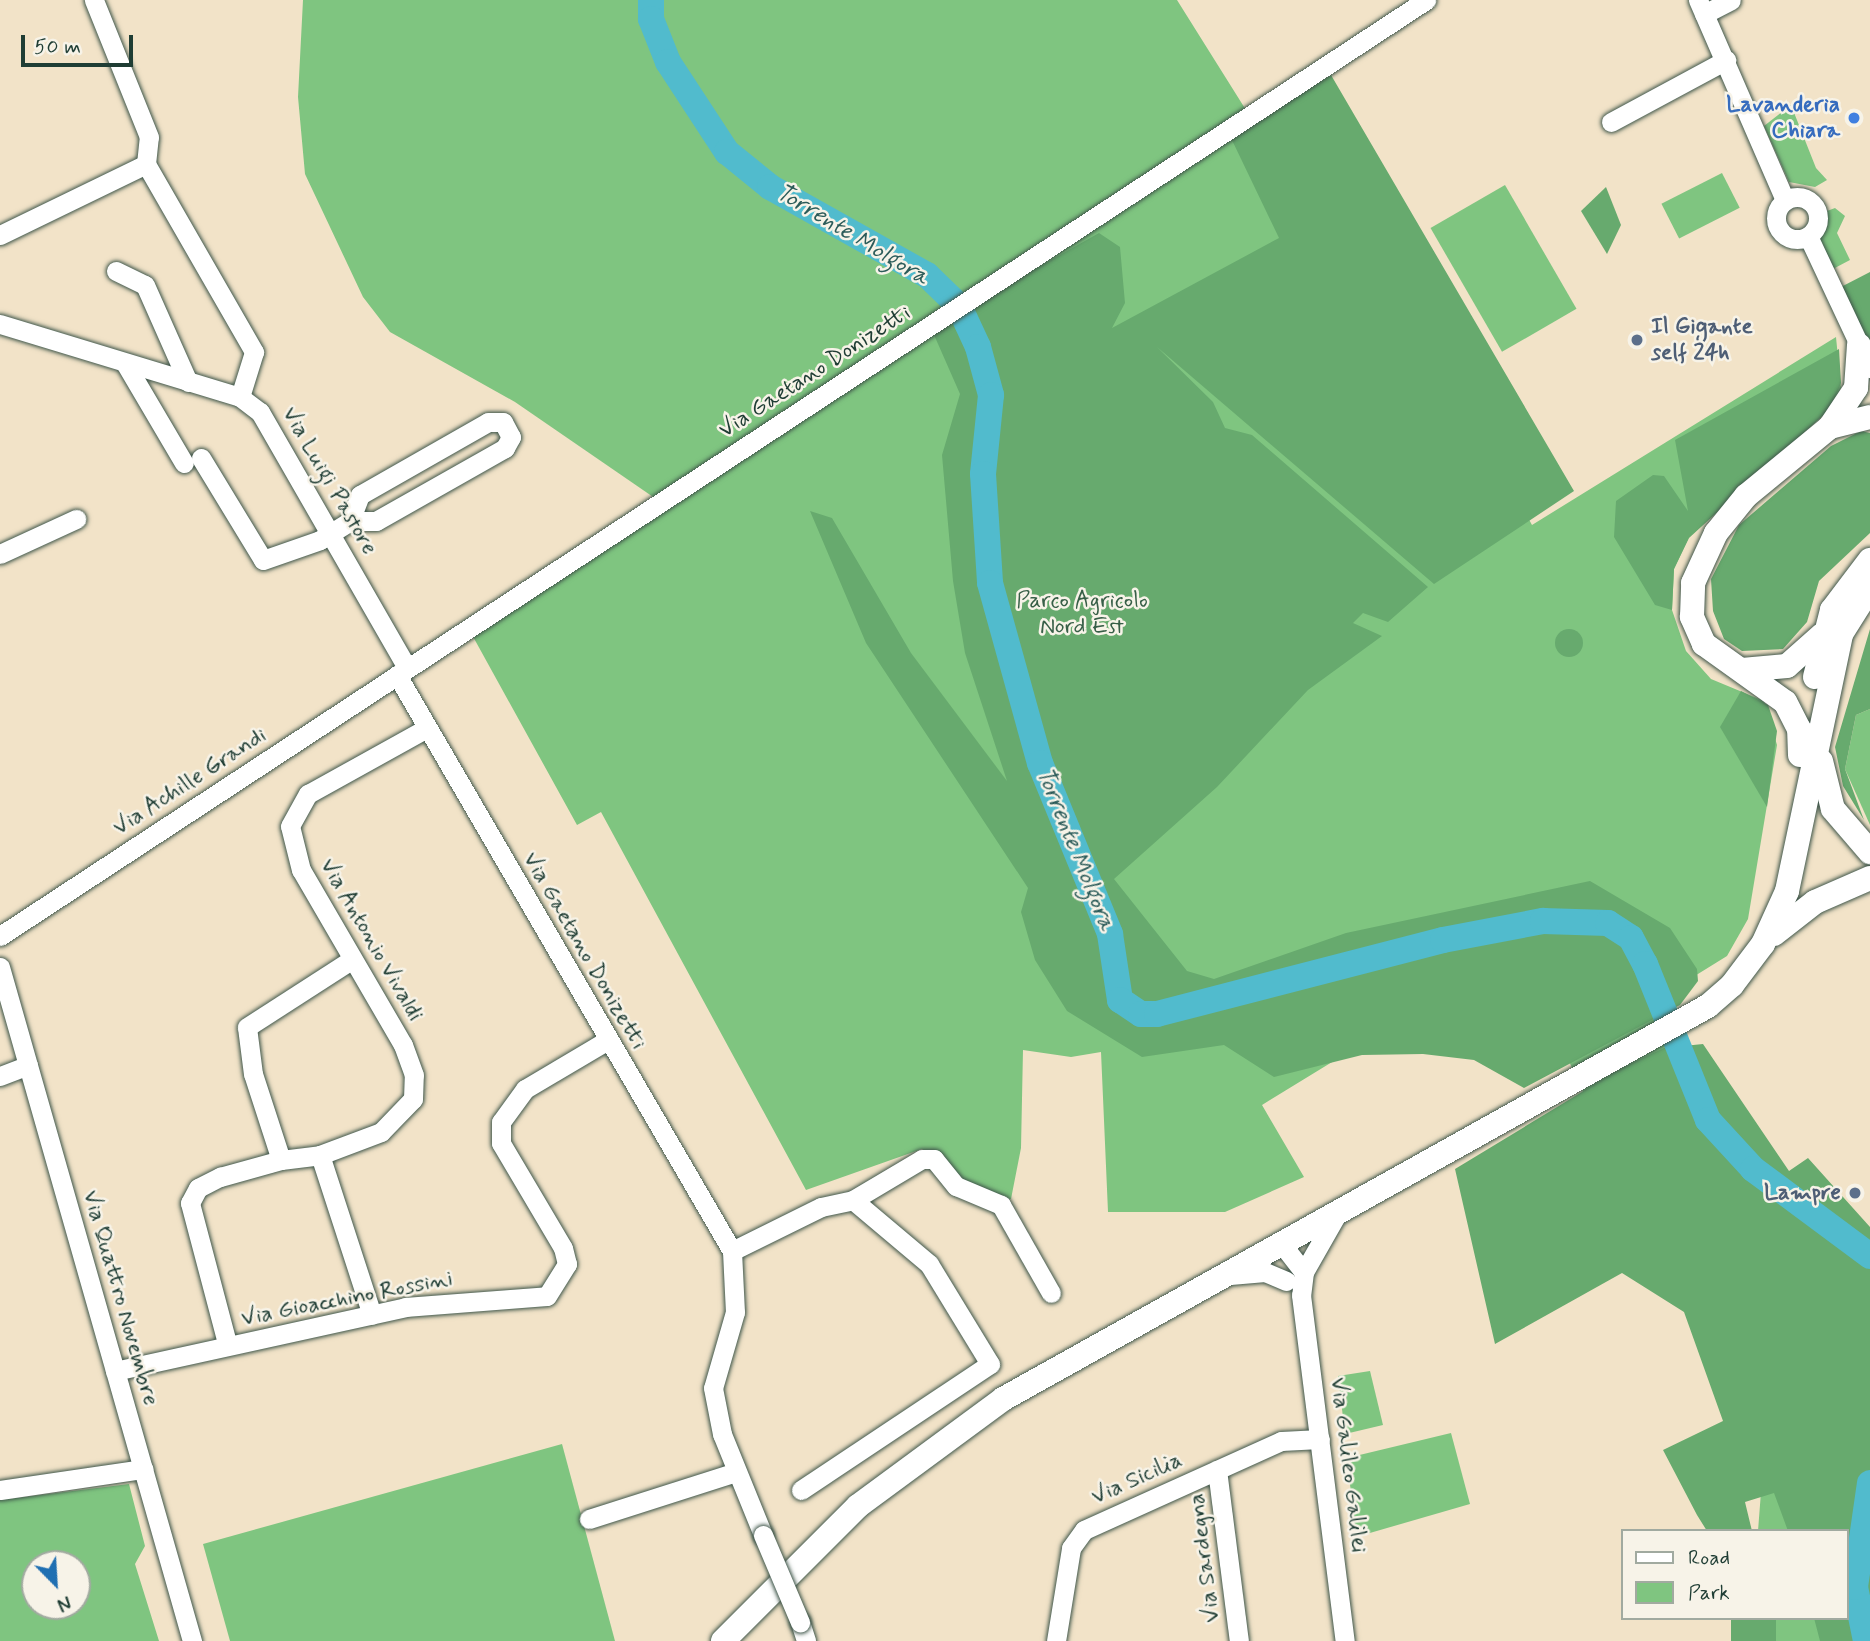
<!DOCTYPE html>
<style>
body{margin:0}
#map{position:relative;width:1870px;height:1641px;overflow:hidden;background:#f2e3c8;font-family:Mynerve,sans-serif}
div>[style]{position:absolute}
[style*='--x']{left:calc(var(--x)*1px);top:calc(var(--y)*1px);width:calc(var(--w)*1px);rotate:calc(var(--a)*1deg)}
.green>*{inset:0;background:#7fc580;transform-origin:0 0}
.forest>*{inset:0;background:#67aa6e;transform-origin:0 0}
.round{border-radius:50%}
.river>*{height:26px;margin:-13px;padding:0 13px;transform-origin:13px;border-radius:13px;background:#51bbcd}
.roads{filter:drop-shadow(0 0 2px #3f564a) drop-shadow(0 0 2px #3f564a)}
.minor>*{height:19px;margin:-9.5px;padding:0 9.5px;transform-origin:9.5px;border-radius:9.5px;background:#fff}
.minor>.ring{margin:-9.5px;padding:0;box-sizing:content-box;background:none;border:19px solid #fff;border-radius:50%}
.major>*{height:24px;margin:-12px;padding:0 12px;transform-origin:12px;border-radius:12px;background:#fff}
.bridges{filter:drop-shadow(0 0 2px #3f564a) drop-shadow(0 0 2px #3f564a)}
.minor-bridge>*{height:19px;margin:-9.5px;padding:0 9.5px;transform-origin:9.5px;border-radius:9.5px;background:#fff}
.dots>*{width:19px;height:19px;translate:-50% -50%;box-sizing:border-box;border:4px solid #f7f3e8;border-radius:50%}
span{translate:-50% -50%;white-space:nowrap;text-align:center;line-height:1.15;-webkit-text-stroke:5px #f7f3e8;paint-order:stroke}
.shop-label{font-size:23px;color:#366cbe;font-weight:700}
.right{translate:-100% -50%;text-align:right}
.service-label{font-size:23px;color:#4e5e75;font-weight:700}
.left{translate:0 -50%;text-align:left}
.street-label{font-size:23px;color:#1f3d34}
.park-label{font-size:23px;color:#375f47}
.water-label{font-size:24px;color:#2c5c5a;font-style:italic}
.legend{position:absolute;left:1621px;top:1529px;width:228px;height:91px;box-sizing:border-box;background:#f7f3e8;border:2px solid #a1aaa0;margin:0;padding:9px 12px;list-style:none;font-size:21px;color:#1f3d34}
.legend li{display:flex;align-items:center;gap:14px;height:35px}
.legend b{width:35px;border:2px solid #a1aaa0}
.north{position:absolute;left:21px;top:1550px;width:70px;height:70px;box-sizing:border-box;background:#f7f3e8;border:2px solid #a1aaa0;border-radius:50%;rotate:156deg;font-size:19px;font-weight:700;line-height:28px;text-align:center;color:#1f3d34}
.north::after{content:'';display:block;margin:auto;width:24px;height:32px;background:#1f6fb2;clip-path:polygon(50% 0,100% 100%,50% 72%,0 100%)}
.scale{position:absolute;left:21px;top:35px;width:112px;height:32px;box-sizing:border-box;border:4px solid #1f3d34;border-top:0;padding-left:9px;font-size:21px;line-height:24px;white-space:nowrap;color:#1f3d34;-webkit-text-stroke:5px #f7f3e8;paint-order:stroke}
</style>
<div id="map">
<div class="green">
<div style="clip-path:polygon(303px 0,1177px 0,1256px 126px,1299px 99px,1532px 525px,1836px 337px,1841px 388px,1830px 409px,1689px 537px,1674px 569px,1672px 610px,1686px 651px,1711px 679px,1764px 701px,1777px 745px,1748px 919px,1727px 956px,1664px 995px,1672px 1041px,1753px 1168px,1847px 1531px,1758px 1531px,1762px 1479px,1567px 1057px,1557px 1010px,1337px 1059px,1262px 1105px,1304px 1177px,1225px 1212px,1108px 1212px,1101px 1052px,1071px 1057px,1023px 1050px,1021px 1148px,1011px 1199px,980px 1204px,922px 1149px,806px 1190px,601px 812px,577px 825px,471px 633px,659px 501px,515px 402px,390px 332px,363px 297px,305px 174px,298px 97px)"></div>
<div style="clip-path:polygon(1791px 105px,1816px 168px,1827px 180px,1815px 187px,1789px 182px,1764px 126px)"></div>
<div style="left:1722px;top:173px;width:39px;height:68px;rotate:63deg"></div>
<div style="left:1505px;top:185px;width:143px;height:86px;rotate:60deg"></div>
<div style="clip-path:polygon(1835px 208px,1845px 216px,1837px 233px,1850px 260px,1831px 270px,1816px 237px,1827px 211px)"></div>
<div style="clip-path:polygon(1870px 709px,1870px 825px,1845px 769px,1856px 715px)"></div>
<div style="clip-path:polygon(1370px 1371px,1383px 1425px,1345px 1434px,1338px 1376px)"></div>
<div style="clip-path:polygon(1451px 1433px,1470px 1504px,1356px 1537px,1347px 1458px)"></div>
<div style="clip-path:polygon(562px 1444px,615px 1641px,230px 1641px,203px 1544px)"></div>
<div style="clip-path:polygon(evenodd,129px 1484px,145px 1546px,135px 1564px,159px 1641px,0 1641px,0 1500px,129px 1484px,35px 1564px,77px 1564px,77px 1606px,35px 1606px,35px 1564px)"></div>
<div style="clip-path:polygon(1769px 1618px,1847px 1618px,1858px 1641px,1773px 1641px)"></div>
</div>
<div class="forest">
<div style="clip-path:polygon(1331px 75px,1574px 491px,1434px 584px,1157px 347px,1213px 402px,1225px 428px,1252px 435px,1428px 587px,1388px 622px,1363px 613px,1353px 623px,1382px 636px,1308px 690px,1217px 787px,1114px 879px,1187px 971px,1214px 979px,1346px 933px,1590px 881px,1670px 928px,1697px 969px,1698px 981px,1680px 1005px,1524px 1088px,1474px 1060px,1423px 1054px,1362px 1055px,1274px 1077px,1224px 1045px,1142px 1057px,1067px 1011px,1035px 960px,1021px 912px,1028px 888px,866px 643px,810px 511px,832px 518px,911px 653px,1007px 781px,965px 653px,953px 581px,942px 455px,960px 394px,931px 328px,1099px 233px,1120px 247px,1125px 303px,1112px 328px,1279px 238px,1230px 136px)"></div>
<div style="clip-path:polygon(1606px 187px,1621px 225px,1607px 254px,1581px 211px)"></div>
<div style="clip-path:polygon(1870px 272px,1870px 350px,1839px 288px)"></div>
<div style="clip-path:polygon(1839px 349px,1841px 383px,1830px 409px,1689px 538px,1674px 569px,1672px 610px,1655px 605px,1614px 537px,1616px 501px,1653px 475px,1664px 476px,1688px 511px,1675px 440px)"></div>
<div style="clip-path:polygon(1861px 431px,1870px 433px,1870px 533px,1819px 581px,1807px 622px,1783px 649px,1742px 651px,1724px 639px,1713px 611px,1711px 579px,1739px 525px,1831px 446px)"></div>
<div style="clip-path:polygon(1870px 629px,1870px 709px,1856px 715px,1845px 769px,1864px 820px,1843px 786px,1835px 747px)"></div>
<div class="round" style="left:1555px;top:629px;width:28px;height:28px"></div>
<div style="clip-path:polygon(1741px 691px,1768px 705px,1777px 731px,1767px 807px,1720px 727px)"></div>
<div style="clip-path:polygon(1703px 1044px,1789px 1171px,1808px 1158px,1870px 1227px,1870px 1641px,1820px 1641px,1814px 1618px,1847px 1618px,1847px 1531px,1788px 1531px,1774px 1493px,1745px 1502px,1752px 1531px,1707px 1531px,1697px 1515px,1663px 1450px,1723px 1421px,1684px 1312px,1622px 1273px,1495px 1344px,1455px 1169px,1618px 1070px,1664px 1048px)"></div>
<div style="left:1731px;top:1618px;width:45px;height:23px"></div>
</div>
<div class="river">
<div style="--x:651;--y:0;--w:19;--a:90"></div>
<div style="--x:651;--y:19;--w:46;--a:68.4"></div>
<div style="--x:668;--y:62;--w:108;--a:56.8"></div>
<div style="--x:727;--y:152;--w:55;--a:39.1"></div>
<div style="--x:770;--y:187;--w:180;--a:29.3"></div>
<div style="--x:927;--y:275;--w:45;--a:44.1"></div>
<div style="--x:959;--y:306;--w:45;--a:65.1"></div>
<div style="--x:978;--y:347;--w:50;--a:74.8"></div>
<div style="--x:991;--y:395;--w:79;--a:95.8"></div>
<div style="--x:983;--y:474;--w:109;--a:86.3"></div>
<div style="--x:990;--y:583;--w:187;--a:74.5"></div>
<div style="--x:1040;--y:763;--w:185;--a:67.7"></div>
<div style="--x:1110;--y:934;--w:67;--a:81.4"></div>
<div style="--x:1120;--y:1000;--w:25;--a:34"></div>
<div style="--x:1141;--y:1014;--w:16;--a:0"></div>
<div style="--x:1157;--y:1014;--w:295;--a:-14.5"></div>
<div style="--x:1443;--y:940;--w:102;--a:-10.8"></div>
<div style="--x:1543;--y:921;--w:65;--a:1.8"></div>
<div style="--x:1608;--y:923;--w:27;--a:33"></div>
<div style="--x:1631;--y:938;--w:30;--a:62"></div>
<div style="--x:1645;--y:964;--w:168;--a:68"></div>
<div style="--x:1708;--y:1120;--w:67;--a:47.4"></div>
<div style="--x:1753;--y:1169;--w:146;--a:36.6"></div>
<div style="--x:1866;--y:1641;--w:55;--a:-101.5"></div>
<div style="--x:1855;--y:1587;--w:105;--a:-81.8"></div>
</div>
<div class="roads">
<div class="minor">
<div style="--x:1698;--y:0;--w:218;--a:66.5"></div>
<div style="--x:1704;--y:14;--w:30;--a:-27"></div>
<div style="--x:1611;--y:122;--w:131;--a:-28.3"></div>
<div style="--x:146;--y:164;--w:217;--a:60.1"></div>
<div style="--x:254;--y:352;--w:47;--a:107.3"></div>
<div class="ring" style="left:1776px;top:197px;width:23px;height:23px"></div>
<div style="--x:0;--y:235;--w:162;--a:-25.9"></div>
<div style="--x:146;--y:164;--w:27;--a:-84"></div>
<div style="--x:149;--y:137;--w:148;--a:-111.9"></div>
<div style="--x:1808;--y:236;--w:146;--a:64.8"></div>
<div style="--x:116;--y:271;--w:32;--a:26"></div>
<div style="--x:145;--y:285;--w:106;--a:66.1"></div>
<div style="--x:0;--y:324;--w:251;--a:16.9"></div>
<div style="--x:240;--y:397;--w:25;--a:37"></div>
<div style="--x:260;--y:412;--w:295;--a:60.1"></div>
<div style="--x:125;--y:363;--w:116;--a:59.5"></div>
<div style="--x:201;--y:458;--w:119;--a:58.7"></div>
<div style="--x:263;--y:560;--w:60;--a:-19.3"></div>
<div style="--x:320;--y:540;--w:36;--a:-32"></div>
<div style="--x:350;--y:521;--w:28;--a:-69"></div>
<div style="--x:360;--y:495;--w:147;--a:-29.7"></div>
<div style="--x:488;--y:422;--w:15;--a:0"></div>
<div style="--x:503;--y:422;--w:17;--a:62"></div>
<div style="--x:511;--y:437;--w:13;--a:119"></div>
<div style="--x:505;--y:448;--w:148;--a:150.5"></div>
<div style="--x:376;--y:521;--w:26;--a:180"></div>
<div style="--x:0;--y:554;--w:84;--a:-24.7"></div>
<div style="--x:397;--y:675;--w:666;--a:59.82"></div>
<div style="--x:732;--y:1251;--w:61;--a:87.2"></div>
<div style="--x:735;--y:1312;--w:79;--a:106.1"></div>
<div style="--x:713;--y:1388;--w:47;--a:78.9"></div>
<div style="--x:722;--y:1434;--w:109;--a:67.9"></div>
<div style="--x:0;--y:936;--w:1706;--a:-33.28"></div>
<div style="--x:0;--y:967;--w:701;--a:74.1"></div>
<div style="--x:0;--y:1076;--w:30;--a:-21"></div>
<div style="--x:320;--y:1155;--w:168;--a:72"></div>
<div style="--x:281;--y:1160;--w:39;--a:-7"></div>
<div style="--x:320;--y:1155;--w:65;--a:-20.7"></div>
<div style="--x:381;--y:1132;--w:46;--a:-45.9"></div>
<div style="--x:413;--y:1099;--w:24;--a:-88"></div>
<div style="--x:414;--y:1075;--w:32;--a:-110"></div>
<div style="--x:403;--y:1045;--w:203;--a:-120.2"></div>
<div style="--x:301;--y:870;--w:45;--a:-104"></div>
<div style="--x:290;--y:826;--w:37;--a:-61"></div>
<div style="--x:308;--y:794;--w:136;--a:-29"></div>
<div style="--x:1281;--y:1243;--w:37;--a:52"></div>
<div style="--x:1304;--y:1272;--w:23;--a:97"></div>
<div style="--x:1301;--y:1295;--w:349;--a:82.8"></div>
<div style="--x:732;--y:1251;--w:99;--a:-26.3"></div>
<div style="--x:821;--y:1207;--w:33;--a:-12"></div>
<div style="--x:853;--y:1200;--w:80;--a:-30.7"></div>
<div style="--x:922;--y:1159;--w:12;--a:0"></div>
<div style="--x:934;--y:1159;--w:35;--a:51"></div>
<div style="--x:956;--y:1186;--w:49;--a:22.9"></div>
<div style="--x:1001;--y:1205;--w:101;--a:60.4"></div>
<div style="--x:1304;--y:1272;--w:64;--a:-60.3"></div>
<div style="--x:1230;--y:1275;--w:35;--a:-5"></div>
<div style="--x:1265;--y:1272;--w:23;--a:23"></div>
<div style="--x:227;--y:1343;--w:145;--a:-104.8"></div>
<div style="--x:190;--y:1203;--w:17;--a:-62"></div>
<div style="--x:198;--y:1188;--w:25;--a:-27"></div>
<div style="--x:220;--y:1177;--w:63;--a:-15.6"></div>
<div style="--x:281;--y:1160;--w:90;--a:-108"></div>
<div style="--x:253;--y:1074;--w:47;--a:-97.3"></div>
<div style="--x:247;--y:1027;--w:124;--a:-32.8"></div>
<div style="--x:115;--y:1371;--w:297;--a:-12.4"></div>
<div style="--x:405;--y:1307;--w:142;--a:-4.4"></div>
<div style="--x:547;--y:1296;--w:38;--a:-58"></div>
<div style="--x:567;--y:1264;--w:16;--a:-104"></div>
<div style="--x:563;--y:1248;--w:122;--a:-120.6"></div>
<div style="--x:501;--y:1143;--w:21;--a:-90"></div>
<div style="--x:501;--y:1122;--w:41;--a:-54"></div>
<div style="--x:525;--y:1089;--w:96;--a:-30.6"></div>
<div style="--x:1217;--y:1470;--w:172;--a:82.7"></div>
<div style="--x:0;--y:1490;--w:145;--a:-8.4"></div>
<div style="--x:801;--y:1490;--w:227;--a:-33.7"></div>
<div style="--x:990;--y:1364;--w:117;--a:-121.4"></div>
<div style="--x:929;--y:1264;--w:99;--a:-139.9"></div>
<div style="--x:589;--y:1519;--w:154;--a:-17.7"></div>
<div style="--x:800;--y:1622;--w:20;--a:72"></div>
<div style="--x:1056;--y:1641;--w:94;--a:-80.8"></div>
<div style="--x:1071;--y:1548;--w:22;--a:-54"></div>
<div style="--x:1084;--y:1530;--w:216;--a:-24.3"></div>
<div style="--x:1281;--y:1441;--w:39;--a:-3"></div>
</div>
<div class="major">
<div style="--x:1830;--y:427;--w:47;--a:-56.3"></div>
<div style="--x:1856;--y:388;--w:43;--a:-86"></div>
<div style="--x:1742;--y:670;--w:45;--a:-5.1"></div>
<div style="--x:1787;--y:666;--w:47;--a:-41.5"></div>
<div style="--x:1815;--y:677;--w:69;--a:-75.8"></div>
<div style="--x:1832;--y:610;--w:63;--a:-52.8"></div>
<div style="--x:1800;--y:755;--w:26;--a:-92"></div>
<div style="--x:1799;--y:729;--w:30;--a:-117"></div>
<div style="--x:1785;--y:702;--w:100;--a:-144.4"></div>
<div style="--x:1704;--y:644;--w:30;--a:-114"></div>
<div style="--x:1692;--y:617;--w:34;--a:-88"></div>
<div style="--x:1693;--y:583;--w:55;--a:-65.3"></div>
<div style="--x:1716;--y:533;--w:48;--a:-51"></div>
<div style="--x:1746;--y:496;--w:109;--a:-39.4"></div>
<div style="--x:1830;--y:427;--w:41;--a:-14"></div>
<div style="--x:1821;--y:761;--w:49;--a:76"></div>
<div style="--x:1833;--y:809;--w:57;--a:49.3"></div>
<div style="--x:1774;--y:934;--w:52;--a:-38"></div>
<div style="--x:1815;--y:902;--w:60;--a:-23.6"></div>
<div style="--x:723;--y:1641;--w:191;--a:-45"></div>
<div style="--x:858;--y:1506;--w:180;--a:-36.4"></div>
<div style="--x:1003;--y:1399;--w:807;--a:-29.14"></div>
<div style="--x:1708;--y:1006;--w:32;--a:-41"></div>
<div style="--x:1732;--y:985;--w:51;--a:-52.9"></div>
<div style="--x:1763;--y:944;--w:58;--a:-65.6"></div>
<div style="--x:1787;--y:891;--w:263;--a:-78.1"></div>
<div style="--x:1841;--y:634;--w:54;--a:-57.8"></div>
</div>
</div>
<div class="bridges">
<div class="minor-bridge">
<div style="--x:763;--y:1535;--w:95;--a:67"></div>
</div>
</div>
<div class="dots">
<div style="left:1854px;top:118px;background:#3f7fe0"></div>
<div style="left:1637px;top:340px;background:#5c6f8a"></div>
<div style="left:1855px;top:1193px;background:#5c6f8a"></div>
</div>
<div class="shop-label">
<span class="right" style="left:1840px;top:118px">Lavanderia<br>Chiara</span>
</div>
<div class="service-label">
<span class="left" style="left:1651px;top:340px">Il Gigante<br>self 24h</span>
<span class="right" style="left:1841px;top:1193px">Lampre</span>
</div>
<div class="street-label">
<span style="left:815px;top:372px;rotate:-33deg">Via Gaetano Donizetti</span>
<span style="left:329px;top:481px;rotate:60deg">Via Luigi Pastore</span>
<span style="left:190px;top:782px;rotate:-33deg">Via Achille Grandi</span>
<span style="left:371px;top:940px;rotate:60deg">Via Antonio Vivaldi</span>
<span style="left:584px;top:951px;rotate:60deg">Via Gaetano Donizetti</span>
<span style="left:120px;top:1298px;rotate:74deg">Via Quattro Novembre</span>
<span style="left:347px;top:1299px;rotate:-11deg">Via Gioacchino Rossini</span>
<span style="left:1348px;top:1465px;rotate:83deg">Via Galileo Galilei</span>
<span style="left:1137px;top:1479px;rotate:-24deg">Via Sicilia</span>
<span style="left:1205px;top:1558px;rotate:-97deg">Via Sardegna</span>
</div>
<div class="park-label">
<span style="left:1082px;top:614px">Parco Agricolo<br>Nord Est</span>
</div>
<div class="water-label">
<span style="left:852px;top:235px;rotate:31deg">Torrente Molgora</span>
<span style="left:1075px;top:849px;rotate:68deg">Torrente Molgora</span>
</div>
<ul class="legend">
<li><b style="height:9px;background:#fff"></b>Road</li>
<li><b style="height:19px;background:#7fc580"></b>Park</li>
</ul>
<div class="north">N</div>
<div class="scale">50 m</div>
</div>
